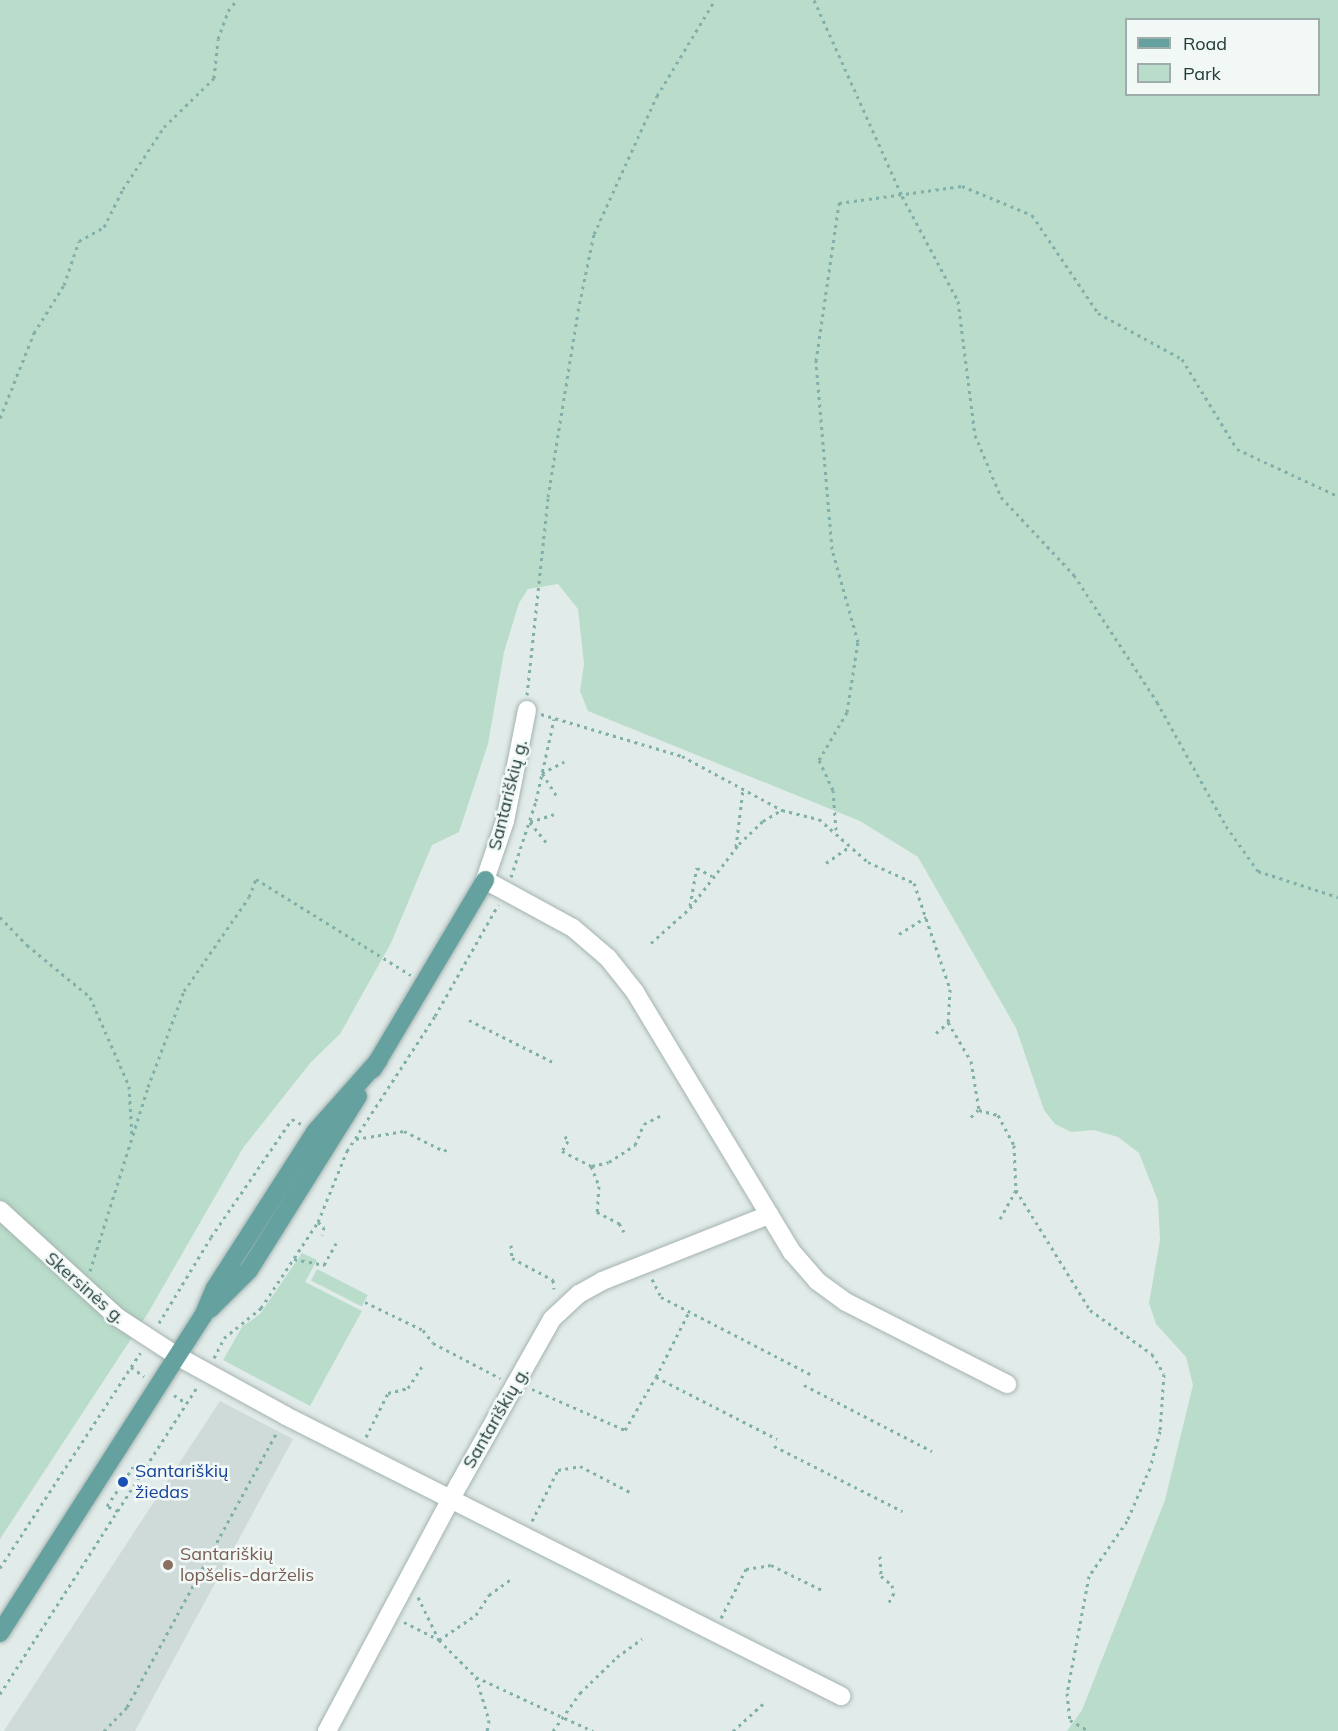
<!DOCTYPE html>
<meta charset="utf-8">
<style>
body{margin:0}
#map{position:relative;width:1338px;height:1731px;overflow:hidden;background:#e1ebe9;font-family:Mulish,sans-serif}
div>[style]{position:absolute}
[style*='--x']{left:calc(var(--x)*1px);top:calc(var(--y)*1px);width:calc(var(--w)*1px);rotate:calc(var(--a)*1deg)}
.built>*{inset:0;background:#cfdbd8}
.green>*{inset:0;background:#b9ddca;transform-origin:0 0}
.path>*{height:3px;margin-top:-1.5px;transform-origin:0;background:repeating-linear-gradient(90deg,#81afaa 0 3px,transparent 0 7.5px)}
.roads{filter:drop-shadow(0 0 2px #a4b3b1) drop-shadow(0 0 2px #a4b3b1)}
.minor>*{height:18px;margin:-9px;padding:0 9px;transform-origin:9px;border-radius:9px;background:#fff}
.major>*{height:18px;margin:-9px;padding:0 9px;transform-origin:9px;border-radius:9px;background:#65a19e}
.dots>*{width:16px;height:16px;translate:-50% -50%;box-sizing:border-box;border:3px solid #f1f8f6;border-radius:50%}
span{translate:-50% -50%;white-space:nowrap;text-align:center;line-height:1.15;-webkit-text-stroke:5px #f1f8f6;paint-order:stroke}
.street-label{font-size:18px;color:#213c3a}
.transit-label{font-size:18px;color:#164399}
.left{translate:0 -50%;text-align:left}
.education-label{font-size:18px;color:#785e54}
.legend{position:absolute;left:1125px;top:18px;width:195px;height:78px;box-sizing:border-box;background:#f1f8f6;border:2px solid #9eadab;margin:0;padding:8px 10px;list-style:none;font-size:18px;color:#213c3a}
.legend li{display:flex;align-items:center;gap:12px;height:30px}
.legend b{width:30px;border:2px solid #9eadab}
</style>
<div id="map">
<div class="built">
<div style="clip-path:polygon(220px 1401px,293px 1439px,135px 1731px,4px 1731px)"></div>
</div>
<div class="green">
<div style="clip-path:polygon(evenodd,0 0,1338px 0,1338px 1731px,1067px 1731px,1082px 1710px,1165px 1500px,1193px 1385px,1186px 1357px,1156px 1324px,1149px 1303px,1160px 1240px,1158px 1201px,1139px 1153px,1118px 1137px,1094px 1130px,1071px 1132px,1055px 1124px,1044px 1110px,1016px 1028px,918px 857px,860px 821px,588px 711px,580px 691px,584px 664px,578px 609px,558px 584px,528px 589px,519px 603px,504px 652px,488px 744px,459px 832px,432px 845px,391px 943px,340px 1034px,311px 1062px,243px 1148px,148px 1313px,0 1539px,0 0,1126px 20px,1318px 20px,1318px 94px,1126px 94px,1126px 20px)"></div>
<div style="clip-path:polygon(302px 1253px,317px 1260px,305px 1282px,362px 1311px,310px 1406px,223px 1360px,242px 1327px,260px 1314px)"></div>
<div style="left:317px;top:1269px;width:57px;height:13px;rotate:27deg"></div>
</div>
<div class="path">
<div style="--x:814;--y:0;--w:215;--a:65.8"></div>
<div style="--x:902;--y:196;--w:119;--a:61.9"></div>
<div style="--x:958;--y:301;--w:135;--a:82.8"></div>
<div style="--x:975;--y:435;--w:67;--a:67.2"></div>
<div style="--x:1001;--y:497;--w:107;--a:46.9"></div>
<div style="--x:1074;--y:575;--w:152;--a:56.8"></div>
<div style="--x:1157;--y:702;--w:142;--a:60.9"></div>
<div style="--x:1226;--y:826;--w:55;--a:54.6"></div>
<div style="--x:1258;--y:871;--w:84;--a:18"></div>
<div style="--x:0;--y:418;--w:92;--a:-68.2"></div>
<div style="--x:34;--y:333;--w:57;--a:-58"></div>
<div style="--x:64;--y:285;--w:46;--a:-71.2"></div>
<div style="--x:79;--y:241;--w:29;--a:-29"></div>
<div style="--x:104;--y:227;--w:42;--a:-63.4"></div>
<div style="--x:123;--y:189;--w:74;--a:-56.5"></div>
<div style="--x:164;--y:127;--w:70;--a:-44.4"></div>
<div style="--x:214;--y:78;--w:39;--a:-84"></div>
<div style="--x:218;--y:39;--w:30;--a:-70"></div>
<div style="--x:228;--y:11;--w:14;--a:-51"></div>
<div style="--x:527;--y:695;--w:199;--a:-83.9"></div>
<div style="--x:548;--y:497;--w:188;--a:-80.8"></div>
<div style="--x:578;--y:311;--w:79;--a:-78.3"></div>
<div style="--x:594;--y:234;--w:152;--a:-65.5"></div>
<div style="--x:657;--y:96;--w:112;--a:-58.9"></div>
<div style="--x:541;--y:714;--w:147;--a:16.6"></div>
<div style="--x:682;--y:756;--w:114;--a:28.4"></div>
<div style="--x:782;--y:810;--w:38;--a:14"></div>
<div style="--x:819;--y:819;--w:65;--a:41.3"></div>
<div style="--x:868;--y:862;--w:51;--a:24.5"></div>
<div style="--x:914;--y:883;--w:112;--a:71.2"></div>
<div style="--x:950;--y:989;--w:33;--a:93"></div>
<div style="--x:948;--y:1022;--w:45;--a:59.5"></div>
<div style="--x:971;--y:1061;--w:50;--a:80.7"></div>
<div style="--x:979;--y:1110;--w:20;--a:15"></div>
<div style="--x:998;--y:1115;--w:34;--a:62"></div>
<div style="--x:1014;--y:1145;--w:45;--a:87.5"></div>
<div style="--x:1016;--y:1190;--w:33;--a:119"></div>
<div style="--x:556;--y:795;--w:26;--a:-122"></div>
<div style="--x:542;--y:773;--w:25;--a:-27"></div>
<div style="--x:836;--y:830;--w:40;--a:-94.3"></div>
<div style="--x:833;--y:790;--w:33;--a:-115"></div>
<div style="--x:819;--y:760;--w:56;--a:-59.7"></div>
<div style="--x:847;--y:712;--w:71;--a:-81.1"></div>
<div style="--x:858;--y:642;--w:97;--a:-105.6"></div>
<div style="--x:832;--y:549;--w:189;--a:-94.9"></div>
<div style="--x:816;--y:361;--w:160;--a:-81.7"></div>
<div style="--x:839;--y:203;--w:124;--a:-7.9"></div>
<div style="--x:962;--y:186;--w:76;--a:22.5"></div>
<div style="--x:1032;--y:215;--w:118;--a:56"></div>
<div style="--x:1098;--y:313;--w:96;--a:28.7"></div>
<div style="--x:1182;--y:359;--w:105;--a:58.6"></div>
<div style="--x:1237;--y:449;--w:111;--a:25"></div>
<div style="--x:546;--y:842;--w:26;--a:-129"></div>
<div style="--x:530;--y:822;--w:25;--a:-18"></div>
<div style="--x:736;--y:847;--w:58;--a:-83.1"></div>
<div style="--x:826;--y:863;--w:28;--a:-35"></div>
<div style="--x:511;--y:877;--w:80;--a:-71.8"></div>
<div style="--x:536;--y:801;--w:84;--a:-77.6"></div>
<div style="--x:690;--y:906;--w:39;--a:-80"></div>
<div style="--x:697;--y:868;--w:17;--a:28"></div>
<div style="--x:0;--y:917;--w:39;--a:46"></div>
<div style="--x:27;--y:945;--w:82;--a:39.5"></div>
<div style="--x:90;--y:997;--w:97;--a:66.3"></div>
<div style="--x:129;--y:1086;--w:50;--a:86.6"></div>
<div style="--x:899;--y:934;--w:32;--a:-32"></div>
<div style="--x:651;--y:943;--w:52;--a:-41.9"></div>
<div style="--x:690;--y:908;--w:81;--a:-52.6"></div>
<div style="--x:739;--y:844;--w:33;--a:-44"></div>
<div style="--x:763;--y:821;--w:21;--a:-31"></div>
<div style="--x:469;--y:1020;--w:94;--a:26.6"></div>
<div style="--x:936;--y:1033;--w:16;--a:-40"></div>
<div style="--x:971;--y:1117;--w:10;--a:-45"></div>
<div style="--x:565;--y:1136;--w:6;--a:59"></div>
<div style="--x:568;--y:1141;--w:12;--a:121"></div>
<div style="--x:562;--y:1151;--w:33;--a:27"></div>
<div style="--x:591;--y:1166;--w:22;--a:68"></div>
<div style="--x:599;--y:1186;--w:26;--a:94"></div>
<div style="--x:597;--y:1212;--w:25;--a:27"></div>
<div style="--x:619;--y:1223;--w:10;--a:61"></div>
<div style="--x:356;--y:1139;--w:49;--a:-9.5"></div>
<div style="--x:404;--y:1131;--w:45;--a:26.6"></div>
<div style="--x:444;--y:1151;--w:6;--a:-31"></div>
<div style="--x:592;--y:1166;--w:17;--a:-13"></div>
<div style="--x:609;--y:1162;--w:31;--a:-33"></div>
<div style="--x:635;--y:1145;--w:23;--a:-67"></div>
<div style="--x:644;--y:1124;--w:22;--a:-27"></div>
<div style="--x:1016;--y:1190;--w:141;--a:58.3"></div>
<div style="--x:1090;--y:1310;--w:76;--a:35.4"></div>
<div style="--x:1152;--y:1354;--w:23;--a:59"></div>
<div style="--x:1164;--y:1374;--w:57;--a:94"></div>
<div style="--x:1160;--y:1431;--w:38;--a:105"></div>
<div style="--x:1150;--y:1468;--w:58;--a:113.5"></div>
<div style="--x:1127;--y:1521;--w:67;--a:124.6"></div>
<div style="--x:1089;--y:1576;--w:119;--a:100.6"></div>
<div style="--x:1067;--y:1693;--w:27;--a:84"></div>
<div style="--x:1070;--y:1720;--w:22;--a:30"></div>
<div style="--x:318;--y:1222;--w:8;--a:40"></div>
<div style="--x:324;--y:1227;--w:8;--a:104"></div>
<div style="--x:511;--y:1245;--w:13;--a:86"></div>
<div style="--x:512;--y:1258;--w:47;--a:28.2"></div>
<div style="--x:553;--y:1280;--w:9;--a:84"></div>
<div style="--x:294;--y:1259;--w:31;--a:11"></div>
<div style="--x:324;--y:1265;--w:25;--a:-61"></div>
<div style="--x:90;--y:1271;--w:193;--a:-72.5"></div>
<div style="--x:148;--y:1087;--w:103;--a:-69.4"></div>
<div style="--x:184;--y:991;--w:114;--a:-55.3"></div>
<div style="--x:249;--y:897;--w:19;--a:-69"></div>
<div style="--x:256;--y:879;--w:182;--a:31.8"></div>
<div style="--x:652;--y:1279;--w:20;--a:63"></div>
<div style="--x:661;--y:1297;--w:168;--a:27.3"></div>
<div style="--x:365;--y:1302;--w:64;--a:25.8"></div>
<div style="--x:423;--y:1330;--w:16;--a:52"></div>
<div style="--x:433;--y:1343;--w:76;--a:27.6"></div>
<div style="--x:159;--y:1323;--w:100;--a:-58.8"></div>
<div style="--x:211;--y:1237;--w:143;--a:-55.5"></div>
<div style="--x:292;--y:1119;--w:10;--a:29"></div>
<div style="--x:214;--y:1358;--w:22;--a:-63"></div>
<div style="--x:224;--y:1338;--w:48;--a:-39"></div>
<div style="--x:261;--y:1308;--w:103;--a:-56.5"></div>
<div style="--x:318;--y:1222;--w:77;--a:-67.8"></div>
<div style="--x:347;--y:1151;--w:161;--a:-56.9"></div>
<div style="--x:435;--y:1016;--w:128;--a:-60.4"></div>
<div style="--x:131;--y:1367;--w:16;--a:35"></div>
<div style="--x:656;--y:1377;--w:73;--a:-63.1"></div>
<div style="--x:804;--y:1385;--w:144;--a:27.3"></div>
<div style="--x:532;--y:1389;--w:102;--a:23.8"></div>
<div style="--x:625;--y:1430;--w:61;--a:-59.7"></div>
<div style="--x:656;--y:1377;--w:136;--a:27.1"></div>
<div style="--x:174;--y:1395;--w:14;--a:34"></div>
<div style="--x:366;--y:1437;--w:49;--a:-63.4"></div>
<div style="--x:388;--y:1393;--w:21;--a:-14"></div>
<div style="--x:408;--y:1388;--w:27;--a:-57"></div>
<div style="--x:774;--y:1446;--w:144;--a:26.9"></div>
<div style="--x:118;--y:1511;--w:12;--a:-156"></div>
<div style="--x:107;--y:1506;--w:47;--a:-56.3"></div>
<div style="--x:133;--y:1467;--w:11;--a:27"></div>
<div style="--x:532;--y:1521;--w:57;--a:-63"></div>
<div style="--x:558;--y:1470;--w:22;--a:-10"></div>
<div style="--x:580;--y:1466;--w:56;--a:27.5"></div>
<div style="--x:880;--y:1556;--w:20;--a:87"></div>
<div style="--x:881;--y:1576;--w:14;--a:39"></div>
<div style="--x:892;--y:1585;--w:8;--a:76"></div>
<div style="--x:894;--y:1593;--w:13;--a:119"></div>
<div style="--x:0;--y:1568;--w:257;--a:-56.9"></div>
<div style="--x:418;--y:1597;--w:48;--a:64"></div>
<div style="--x:439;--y:1640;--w:45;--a:-34"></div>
<div style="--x:476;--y:1615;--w:24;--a:-57"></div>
<div style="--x:489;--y:1595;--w:29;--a:-36"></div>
<div style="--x:721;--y:1618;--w:55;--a:-63"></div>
<div style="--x:746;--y:1569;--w:25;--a:-9"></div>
<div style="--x:771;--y:1565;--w:57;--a:26.1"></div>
<div style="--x:404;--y:1622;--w:39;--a:27"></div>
<div style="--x:439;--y:1640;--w:52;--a:45"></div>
<div style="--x:476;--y:1677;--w:129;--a:24.8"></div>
<div style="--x:476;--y:1677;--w:45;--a:73.2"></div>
<div style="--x:489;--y:1720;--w:11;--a:100"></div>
<div style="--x:0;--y:1694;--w:366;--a:-57.3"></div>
<div style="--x:104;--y:1731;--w:33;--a:-46"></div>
<div style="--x:127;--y:1707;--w:315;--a:-61.4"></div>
<div style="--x:553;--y:1731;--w:47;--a:-54.6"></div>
<div style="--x:580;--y:1693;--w:52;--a:-44.2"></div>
<div style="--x:617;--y:1657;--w:31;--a:-36"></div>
<div style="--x:733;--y:1731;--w:43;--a:-42.2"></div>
</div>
<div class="roads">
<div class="minor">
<div style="--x:527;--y:710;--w:113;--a:101.2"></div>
<div style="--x:505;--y:821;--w:62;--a:108.7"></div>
<div style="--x:485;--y:880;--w:100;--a:28.6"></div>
<div style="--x:573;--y:928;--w:46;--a:40.6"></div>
<div style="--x:608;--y:958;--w:43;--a:51.5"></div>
<div style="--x:635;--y:992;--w:304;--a:58.9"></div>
<div style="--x:792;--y:1252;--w:38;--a:49"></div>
<div style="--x:817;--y:1281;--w:36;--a:36"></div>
<div style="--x:846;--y:1302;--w:181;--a:27"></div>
<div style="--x:0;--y:1210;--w:159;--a:42.4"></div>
<div style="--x:117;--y:1317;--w:72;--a:33"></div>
<div style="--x:177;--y:1356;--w:124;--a:28.8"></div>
<div style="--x:286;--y:1416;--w:622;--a:26.77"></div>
<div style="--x:327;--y:1731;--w:280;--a:-61.9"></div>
<div style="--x:459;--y:1484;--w:189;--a:-60.6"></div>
<div style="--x:552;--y:1319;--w:37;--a:-43"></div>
<div style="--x:579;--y:1294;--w:26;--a:-29"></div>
<div style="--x:602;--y:1281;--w:180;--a:-21.6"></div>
</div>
<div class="major">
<div style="--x:373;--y:1069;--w:220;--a:-59.3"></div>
<div style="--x:210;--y:1309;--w:55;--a:-45"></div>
<div style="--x:249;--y:1270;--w:205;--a:-57.9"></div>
<div style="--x:0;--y:1633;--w:376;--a:-57.4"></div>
<div style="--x:203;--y:1316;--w:30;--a:-67"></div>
<div style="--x:215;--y:1288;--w:185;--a:-57.3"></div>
<div style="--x:315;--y:1132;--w:96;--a:-48.4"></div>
</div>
</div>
<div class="dots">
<div style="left:123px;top:1482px;background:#1a4fb4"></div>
<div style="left:168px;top:1565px;background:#8d6e63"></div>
</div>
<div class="street-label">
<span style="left:508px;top:795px;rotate:-76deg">Santariškių g.</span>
<span style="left:85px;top:1288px;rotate:41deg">Skersinės g.</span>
<span style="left:496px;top:1418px;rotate:-60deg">Santariškių g.</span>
</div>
<div class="transit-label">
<span class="left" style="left:135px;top:1482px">Santariškių<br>žiedas</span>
</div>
<div class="education-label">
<span class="left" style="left:180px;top:1565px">Santariškių<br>lopšelis-darželis</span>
</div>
<ul class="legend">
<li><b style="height:8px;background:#65a19e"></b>Road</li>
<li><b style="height:16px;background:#b9ddca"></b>Park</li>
</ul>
</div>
